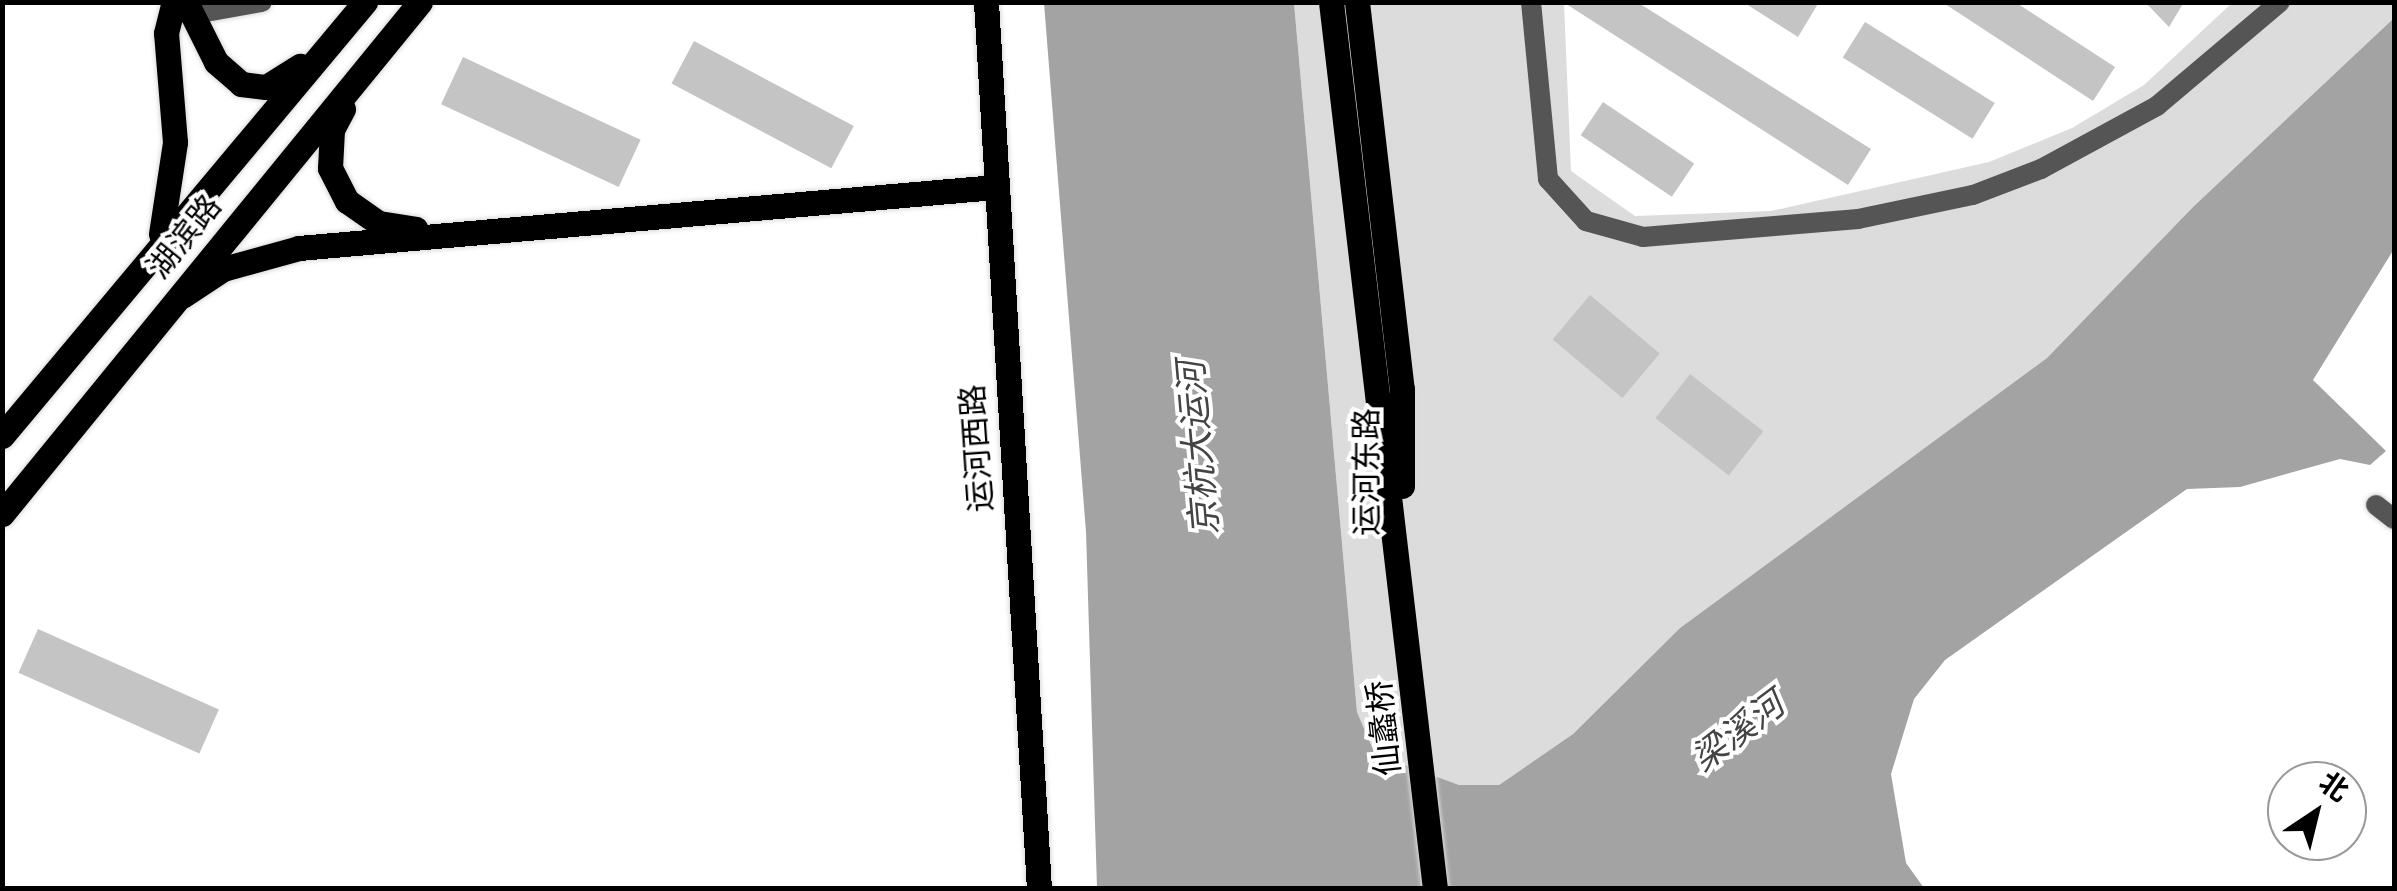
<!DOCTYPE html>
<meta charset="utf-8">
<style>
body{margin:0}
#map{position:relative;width:2397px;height:891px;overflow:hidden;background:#fff;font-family:"Sofia Sans Condensed","Noto Sans SC",sans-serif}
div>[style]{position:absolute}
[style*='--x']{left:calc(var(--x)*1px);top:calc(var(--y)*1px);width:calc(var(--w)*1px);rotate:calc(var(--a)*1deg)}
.green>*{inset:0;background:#dcdcdc}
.water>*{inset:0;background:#a3a3a3}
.building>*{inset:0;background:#c4c4c4;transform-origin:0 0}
.roads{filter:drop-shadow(0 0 2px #dbdbdb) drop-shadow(0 0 2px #dbdbdb)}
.minor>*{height:20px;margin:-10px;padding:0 10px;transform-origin:10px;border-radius:10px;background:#555}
.major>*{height:25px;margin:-12.5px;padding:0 12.5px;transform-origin:12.5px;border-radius:12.5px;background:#000}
span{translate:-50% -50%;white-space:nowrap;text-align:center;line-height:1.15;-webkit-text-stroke:8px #fff;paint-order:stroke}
.street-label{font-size:32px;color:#000}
.water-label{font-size:35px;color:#444;font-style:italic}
.frame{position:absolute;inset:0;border:5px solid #000;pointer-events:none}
.north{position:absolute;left:2267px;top:761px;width:100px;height:100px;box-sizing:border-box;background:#fff;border:2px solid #999;border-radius:50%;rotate:35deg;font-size:28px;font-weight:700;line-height:40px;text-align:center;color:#000}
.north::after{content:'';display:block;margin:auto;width:35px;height:45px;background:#000;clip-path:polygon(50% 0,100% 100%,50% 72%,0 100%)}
</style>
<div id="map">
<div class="green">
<div style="clip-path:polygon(1294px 3px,1564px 3px,1571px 171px,1635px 216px,1771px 211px,1989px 162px,2072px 128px,2144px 85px,2232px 3px,2394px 3px,2394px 18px,2193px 207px,2047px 358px,1680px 628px,1573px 734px,1499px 785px,1459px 785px,1375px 754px,1357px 712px)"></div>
</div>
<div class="water">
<div style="clip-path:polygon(1044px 3px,1294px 3px,1357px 712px,1375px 754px,1459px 785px,1499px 785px,1573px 734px,1680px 628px,2047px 358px,2193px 207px,2394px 18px,2394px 249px,2313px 380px,2386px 451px,2370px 465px,2340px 459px,2240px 487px,2187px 489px,1945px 660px,1914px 699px,1891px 774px,1906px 863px,1924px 888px,1097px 888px,1086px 532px)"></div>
</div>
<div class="building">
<div style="clip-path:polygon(1563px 2px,1637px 2px,1871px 149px,1848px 185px)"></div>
<div style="clip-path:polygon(1743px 2px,1819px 2px,1798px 37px)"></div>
<div style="clip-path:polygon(1942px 2px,2015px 2px,2115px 67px,2093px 101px)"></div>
<div style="clip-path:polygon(2145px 2px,2184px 2px,2169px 27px)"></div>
<div style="left:1865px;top:22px;width:153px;height:42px;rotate:32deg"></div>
<div style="left:694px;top:41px;width:181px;height:48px;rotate:28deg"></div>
<div style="left:463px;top:57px;width:196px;height:52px;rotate:25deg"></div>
<div style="left:1603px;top:102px;width:110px;height:40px;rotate:34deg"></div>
<div style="left:1590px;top:295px;width:91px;height:58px;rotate:40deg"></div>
<div style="left:1690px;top:374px;width:93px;height:56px;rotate:38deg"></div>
<div style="left:38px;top:629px;width:198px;height:48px;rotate:24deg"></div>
</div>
<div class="roads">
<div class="minor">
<div style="--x:1531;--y:2;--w:178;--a:84.5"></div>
<div style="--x:1548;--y:179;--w:57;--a:47.9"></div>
<div style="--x:1586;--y:221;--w:59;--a:15.7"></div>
<div style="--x:1643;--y:237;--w:216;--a:-4.8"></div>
<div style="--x:1858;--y:219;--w:117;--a:-11.8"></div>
<div style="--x:1973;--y:195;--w:73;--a:-20.9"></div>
<div style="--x:2041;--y:169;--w:132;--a:-28.5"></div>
<div style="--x:2157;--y:106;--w:161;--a:-40.2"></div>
<div style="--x:189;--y:15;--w:74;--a:-10.1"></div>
<div style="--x:2376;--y:505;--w:23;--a:38"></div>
</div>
<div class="major">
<div style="--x:186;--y:2;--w:67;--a:63.4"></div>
<div style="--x:216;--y:62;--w:33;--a:41"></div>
<div style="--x:241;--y:84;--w:25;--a:7"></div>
<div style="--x:266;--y:87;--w:40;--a:-32"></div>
<div style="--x:986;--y:2;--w:888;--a:86.58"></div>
<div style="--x:1331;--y:2;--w:892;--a:83.31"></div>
<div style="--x:1357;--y:2;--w:390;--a:83.4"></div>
<div style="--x:1402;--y:389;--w:97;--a:90"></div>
<div style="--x:343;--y:109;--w:24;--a:118"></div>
<div style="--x:332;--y:130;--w:38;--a:93"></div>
<div style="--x:330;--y:168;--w:37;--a:63"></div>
<div style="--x:347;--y:201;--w:39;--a:35"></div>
<div style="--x:379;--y:223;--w:37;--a:9"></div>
<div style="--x:161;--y:234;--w:93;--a:-81.3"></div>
<div style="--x:175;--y:142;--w:109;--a:-94.7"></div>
<div style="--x:166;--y:33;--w:32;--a:-76"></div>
<div style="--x:182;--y:296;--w:49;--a:-33.4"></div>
<div style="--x:223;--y:269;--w:79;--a:-15.4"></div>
<div style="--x:299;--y:248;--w:699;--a:-5.01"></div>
<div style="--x:2;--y:436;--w:566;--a:-50.09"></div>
<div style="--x:2;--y:514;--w:661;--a:-50.77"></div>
</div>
</div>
<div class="street-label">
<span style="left:186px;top:238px;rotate:-51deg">湖滨路</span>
<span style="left:979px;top:448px;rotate:-94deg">运河西路</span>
<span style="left:1369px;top:472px;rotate:-90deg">运河东路</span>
<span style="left:1386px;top:728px;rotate:-96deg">仙蠡桥</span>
</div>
<div class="water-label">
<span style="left:1200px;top:448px;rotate:-95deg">京杭大运河</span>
<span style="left:1739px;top:733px;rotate:-37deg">梁溪河</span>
</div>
<div class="frame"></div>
<div class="north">北</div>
</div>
